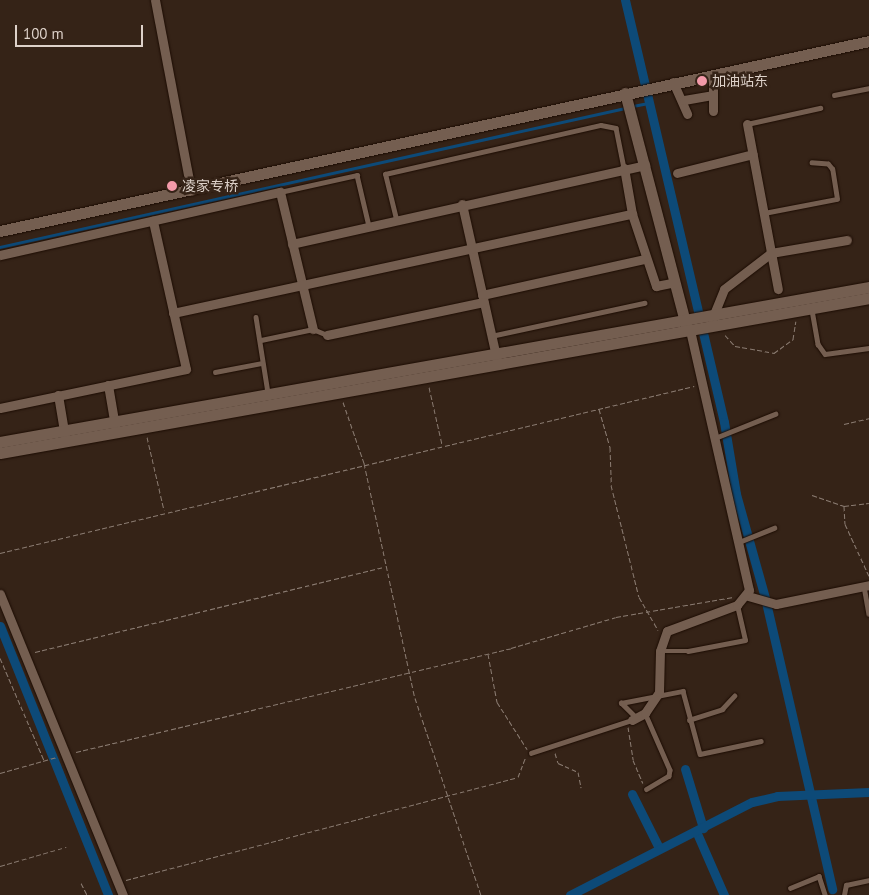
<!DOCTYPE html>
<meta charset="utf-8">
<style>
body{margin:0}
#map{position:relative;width:869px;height:895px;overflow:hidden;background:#352317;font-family:"PT Sans","Noto Sans SC",sans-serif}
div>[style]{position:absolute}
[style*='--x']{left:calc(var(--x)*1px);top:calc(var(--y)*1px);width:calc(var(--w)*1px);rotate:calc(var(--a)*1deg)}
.stream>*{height:2.5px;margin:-1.25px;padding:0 1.25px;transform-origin:1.25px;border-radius:1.25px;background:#0d4a78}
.canal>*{height:9px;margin:-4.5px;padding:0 4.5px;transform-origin:4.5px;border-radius:4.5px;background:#0d4a78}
.path>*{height:1px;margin-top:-0.5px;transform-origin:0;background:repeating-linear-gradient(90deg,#8b7c72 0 5px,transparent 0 7.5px)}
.roads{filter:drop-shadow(0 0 1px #1c0c03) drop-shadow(0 0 1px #1c0c03)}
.service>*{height:4.5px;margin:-2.25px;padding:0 2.25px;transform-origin:2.25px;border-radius:2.25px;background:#745e50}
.minor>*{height:9px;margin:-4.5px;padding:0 4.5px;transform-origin:4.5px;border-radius:4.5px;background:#745e50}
.tertiary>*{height:11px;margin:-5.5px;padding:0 5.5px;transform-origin:5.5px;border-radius:5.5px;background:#745e50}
.dots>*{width:14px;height:14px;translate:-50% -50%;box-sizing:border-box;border:2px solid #352317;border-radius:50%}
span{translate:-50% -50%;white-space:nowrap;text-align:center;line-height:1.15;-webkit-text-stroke:5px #352317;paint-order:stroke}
.poi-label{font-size:14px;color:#ddd1c9}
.left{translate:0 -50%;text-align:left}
.scale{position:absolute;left:15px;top:25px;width:128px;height:22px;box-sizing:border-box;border:2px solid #ddd1c9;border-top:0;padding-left:6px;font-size:15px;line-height:18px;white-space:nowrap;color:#ddd1c9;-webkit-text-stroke:4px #352317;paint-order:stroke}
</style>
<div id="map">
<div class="stream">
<div style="--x:633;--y:106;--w:15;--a:-11"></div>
<div style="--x:0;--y:247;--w:640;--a:-12.54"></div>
</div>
<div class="canal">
<div style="--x:625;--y:0;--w:433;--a:76.8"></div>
<div style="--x:724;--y:422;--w:73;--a:80.5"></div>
<div style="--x:736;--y:494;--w:108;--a:74.4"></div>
<div style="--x:765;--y:598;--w:299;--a:77"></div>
<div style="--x:0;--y:626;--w:290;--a:68.1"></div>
<div style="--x:685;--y:769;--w:62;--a:73"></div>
<div style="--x:632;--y:794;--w:58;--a:63.4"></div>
<div style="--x:696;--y:831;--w:70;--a:66.4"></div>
<div style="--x:570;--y:895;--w:204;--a:-27.1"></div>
<div style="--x:752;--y:802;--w:26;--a:-13"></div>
<div style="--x:777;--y:796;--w:92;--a:-2.5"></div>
</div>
<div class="path">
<div style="--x:725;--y:335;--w:15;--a:48"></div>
<div style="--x:735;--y:346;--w:40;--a:10"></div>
<div style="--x:774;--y:353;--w:24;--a:-36"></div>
<div style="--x:793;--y:339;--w:18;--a:-81"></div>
<div style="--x:429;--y:387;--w:58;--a:77.2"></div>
<div style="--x:343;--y:402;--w:65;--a:71"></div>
<div style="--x:364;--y:463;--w:240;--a:77.8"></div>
<div style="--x:415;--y:698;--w:208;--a:71.5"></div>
<div style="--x:599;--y:409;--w:40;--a:74"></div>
<div style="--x:610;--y:447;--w:38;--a:88"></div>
<div style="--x:611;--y:485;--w:115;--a:76"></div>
<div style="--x:639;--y:597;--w:38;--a:60"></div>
<div style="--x:844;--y:424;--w:26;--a:-13"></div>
<div style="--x:147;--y:437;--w:75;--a:76.9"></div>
<div style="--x:812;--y:495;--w:34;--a:19"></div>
<div style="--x:844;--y:506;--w:25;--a:-7"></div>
<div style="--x:844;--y:506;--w:18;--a:87"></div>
<div style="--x:845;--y:524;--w:57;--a:65.2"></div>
<div style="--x:0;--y:553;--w:714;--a:-13.53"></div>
<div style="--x:35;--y:652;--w:360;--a:-13.7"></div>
<div style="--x:488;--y:654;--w:49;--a:79.4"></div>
<div style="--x:497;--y:702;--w:56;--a:57.4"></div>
<div style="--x:0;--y:658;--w:111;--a:66.7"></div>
<div style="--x:628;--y:727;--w:33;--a:81"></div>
<div style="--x:633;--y:760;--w:25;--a:67"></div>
<div style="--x:76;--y:752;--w:447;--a:-13.4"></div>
<div style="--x:511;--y:648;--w:109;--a:-16.4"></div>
<div style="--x:616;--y:617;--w:119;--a:-9.7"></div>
<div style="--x:555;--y:753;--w:10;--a:73"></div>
<div style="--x:558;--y:763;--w:22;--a:24"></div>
<div style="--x:578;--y:772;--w:16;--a:79"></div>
<div style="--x:0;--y:773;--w:59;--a:-15.7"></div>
<div style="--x:0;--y:866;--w:69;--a:-16.1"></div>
<div style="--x:126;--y:880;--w:405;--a:-14.7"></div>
<div style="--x:518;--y:777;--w:22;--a:-69"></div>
<div style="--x:81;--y:883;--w:13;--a:63"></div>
</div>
<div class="roads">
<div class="service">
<div style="--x:834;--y:95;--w:36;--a:-11"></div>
<div style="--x:747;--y:124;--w:75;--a:-12.4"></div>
<div style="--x:280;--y:192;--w:79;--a:-12.4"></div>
<div style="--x:357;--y:175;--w:52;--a:76.8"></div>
<div style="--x:764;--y:213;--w:74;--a:-10.9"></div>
<div style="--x:837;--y:199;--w:30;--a:-99"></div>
<div style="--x:832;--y:169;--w:6;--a:-129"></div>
<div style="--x:828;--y:164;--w:16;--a:-176"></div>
<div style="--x:396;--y:219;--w:46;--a:-103.7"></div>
<div style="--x:385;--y:174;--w:221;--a:-12.8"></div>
<div style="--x:601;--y:125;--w:15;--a:11"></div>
<div style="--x:616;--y:128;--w:41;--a:78.7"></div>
<div style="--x:812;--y:310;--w:35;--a:80"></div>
<div style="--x:818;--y:344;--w:12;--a:55"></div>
<div style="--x:825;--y:354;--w:44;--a:-7.8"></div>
<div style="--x:256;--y:317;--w:77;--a:81"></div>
<div style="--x:491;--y:336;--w:157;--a:-12.2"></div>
<div style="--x:261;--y:340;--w:53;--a:-11.9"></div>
<div style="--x:313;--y:329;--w:15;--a:23"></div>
<div style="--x:215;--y:372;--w:48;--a:-10.8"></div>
<div style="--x:715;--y:438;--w:65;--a:-21.8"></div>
<div style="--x:739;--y:542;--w:38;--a:-22"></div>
<div style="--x:864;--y:586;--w:28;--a:80"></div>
<div style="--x:660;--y:651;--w:28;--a:0"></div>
<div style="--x:688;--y:651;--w:58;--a:-10.9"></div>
<div style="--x:745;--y:640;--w:36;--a:-103"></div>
<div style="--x:645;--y:713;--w:62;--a:66.3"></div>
<div style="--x:670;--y:770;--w:6;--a:99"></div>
<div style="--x:669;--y:776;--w:26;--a:149"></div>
<div style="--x:636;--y:718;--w:21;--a:-135"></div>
<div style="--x:621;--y:703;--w:63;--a:-11"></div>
<div style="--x:683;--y:691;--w:65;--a:74.9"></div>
<div style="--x:700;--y:754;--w:62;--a:-12"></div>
<div style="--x:689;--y:720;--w:35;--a:-18"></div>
<div style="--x:722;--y:709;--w:18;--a:-47"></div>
<div style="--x:531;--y:753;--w:106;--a:-18.1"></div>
<div style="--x:790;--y:888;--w:31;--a:-22"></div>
<div style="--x:819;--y:876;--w:20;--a:72"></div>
<div style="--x:844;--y:895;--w:10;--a:-79"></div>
<div style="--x:846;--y:885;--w:24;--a:-12"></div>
</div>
<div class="minor">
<div style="--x:155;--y:0;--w:194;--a:79.3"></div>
<div style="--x:673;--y:82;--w:35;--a:66"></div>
<div style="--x:684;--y:100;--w:27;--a:-10"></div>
<div style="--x:713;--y:111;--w:37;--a:-90"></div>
<div style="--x:747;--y:124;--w:168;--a:79.4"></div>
<div style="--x:624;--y:168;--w:47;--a:80.1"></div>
<div style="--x:632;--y:214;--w:76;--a:71.6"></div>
<div style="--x:656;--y:286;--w:16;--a:-11"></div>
<div style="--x:677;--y:173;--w:78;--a:-14"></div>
<div style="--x:462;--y:204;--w:160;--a:77.4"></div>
<div style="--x:292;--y:244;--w:362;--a:-12.6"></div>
<div style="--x:0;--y:255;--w:287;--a:-12.7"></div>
<div style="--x:280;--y:192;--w:141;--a:76.5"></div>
<div style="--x:482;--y:295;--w:167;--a:-12.5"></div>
<div style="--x:173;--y:313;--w:470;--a:-12.2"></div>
<div style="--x:712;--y:319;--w:32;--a:-68"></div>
<div style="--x:724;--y:289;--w:59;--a:-37.5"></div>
<div style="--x:771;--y:253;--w:77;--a:-9.7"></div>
<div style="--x:327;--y:335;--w:160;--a:-11.9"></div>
<div style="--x:108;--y:385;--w:42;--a:80.3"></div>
<div style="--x:58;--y:395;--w:43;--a:80.5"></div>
<div style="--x:0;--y:408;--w:190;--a:-11.8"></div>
<div style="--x:186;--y:369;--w:152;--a:-102.6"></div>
<div style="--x:0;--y:594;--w:325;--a:67.8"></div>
<div style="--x:748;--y:596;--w:29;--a:16"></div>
<div style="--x:776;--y:604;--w:95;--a:-11.5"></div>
<div style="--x:632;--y:720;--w:15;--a:-28"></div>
<div style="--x:645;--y:713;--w:25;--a:-56"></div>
<div style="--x:659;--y:692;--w:41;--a:-88.6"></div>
<div style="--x:660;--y:651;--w:21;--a:-71"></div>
<div style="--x:667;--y:631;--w:75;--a:-20.4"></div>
<div style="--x:737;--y:605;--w:19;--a:-51"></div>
<div style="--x:749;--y:590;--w:266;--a:-102.8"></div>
</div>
<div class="tertiary">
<div style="--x:625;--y:93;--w:240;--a:75.3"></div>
<div style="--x:0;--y:231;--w:890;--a:-12.33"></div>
<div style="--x:0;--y:442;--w:883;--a:-10.11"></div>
<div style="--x:0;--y:453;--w:883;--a:-10.11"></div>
</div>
</div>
<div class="dots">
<div style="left:702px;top:81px;background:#f39aa9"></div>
<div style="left:172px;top:186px;background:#f39aa9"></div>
</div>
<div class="poi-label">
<span class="left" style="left:712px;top:81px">加油站东</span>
<span class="left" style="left:182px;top:186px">凌家专桥</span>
</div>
<div class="scale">100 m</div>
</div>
